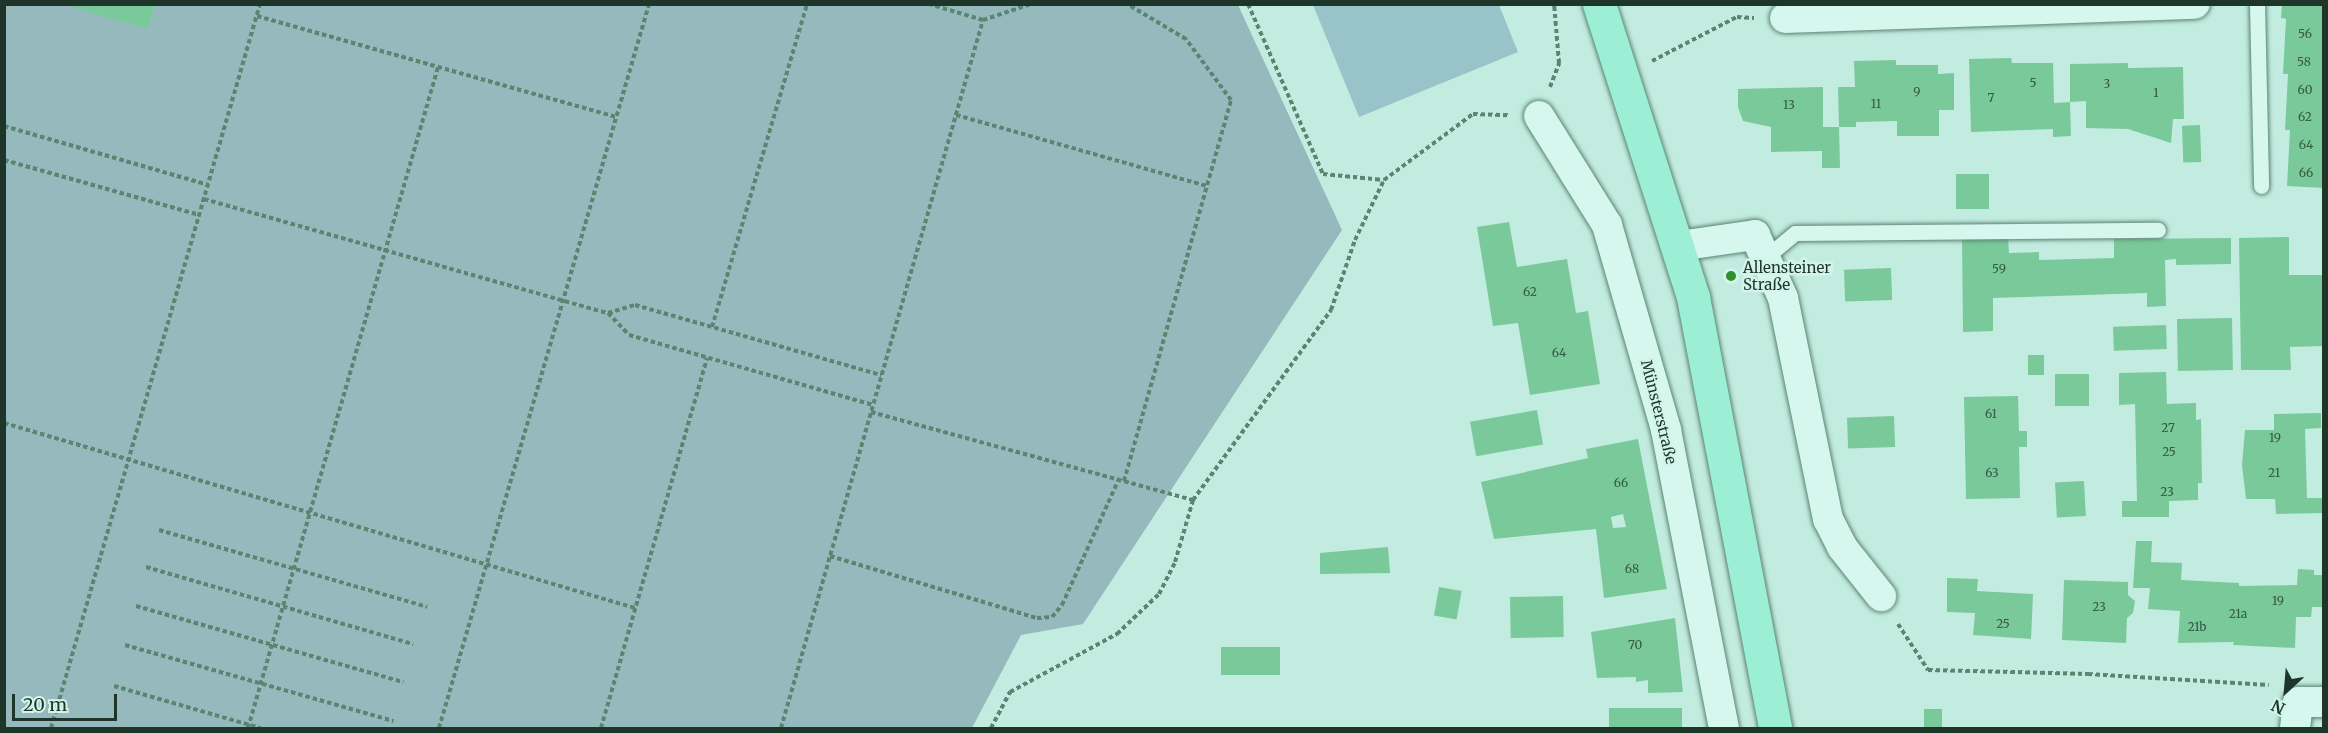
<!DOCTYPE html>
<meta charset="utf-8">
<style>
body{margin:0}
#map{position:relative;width:2328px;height:733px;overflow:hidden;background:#c3ece0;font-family:Merriweather,serif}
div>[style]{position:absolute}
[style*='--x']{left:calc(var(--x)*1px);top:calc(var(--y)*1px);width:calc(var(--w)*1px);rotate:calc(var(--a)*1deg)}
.green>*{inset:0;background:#97c3c9}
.cemetery>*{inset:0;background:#96b9be}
.building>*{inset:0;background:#7ac99b;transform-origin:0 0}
.path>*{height:4px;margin-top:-2px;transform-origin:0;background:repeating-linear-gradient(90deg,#5a8571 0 4.5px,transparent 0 7.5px)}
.roads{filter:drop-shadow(0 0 2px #5a8571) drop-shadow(0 0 2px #5a8571)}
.service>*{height:15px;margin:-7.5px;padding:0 7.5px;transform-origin:7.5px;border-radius:7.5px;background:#d5f7ed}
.minor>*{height:30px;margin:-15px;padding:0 15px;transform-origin:15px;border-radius:15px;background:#d5f7ed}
.primary>*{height:33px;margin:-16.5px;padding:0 16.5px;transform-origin:16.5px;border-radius:16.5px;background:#9ceed5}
.dots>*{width:16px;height:16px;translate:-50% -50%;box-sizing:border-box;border:3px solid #d2f4ea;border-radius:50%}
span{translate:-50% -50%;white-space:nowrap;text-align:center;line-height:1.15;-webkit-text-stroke:5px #d2f4ea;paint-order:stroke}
.number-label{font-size:12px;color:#355b46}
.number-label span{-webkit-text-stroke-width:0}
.poi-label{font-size:15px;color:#1e3629}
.left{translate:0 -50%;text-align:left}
.street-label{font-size:15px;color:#1e3629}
.frame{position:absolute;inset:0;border:6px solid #1e3629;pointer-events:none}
.north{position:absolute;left:2256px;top:661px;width:60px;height:60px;-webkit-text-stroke:4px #d2f4ea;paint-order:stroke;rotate:206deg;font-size:16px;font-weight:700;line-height:24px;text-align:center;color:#1e3629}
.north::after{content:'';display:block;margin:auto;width:21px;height:27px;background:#1e3629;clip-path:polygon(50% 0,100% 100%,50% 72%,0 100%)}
.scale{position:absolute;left:12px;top:694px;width:105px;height:27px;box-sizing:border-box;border:3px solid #1e3629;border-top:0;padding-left:8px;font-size:18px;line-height:21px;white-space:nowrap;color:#1e3629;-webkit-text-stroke:4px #d2f4ea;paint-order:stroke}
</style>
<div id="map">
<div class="green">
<div style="clip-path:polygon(1313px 5px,1499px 5px,1518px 52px,1359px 117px)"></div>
</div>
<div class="cemetery">
<div style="clip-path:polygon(4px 5px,1238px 5px,1342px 230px,1083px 624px,1021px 635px,972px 728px,5px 728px)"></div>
</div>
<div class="building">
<div style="clip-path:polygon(62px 4px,155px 4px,148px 29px)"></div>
<div style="clip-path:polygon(2282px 4px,2324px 4px,2324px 188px,2287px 186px,2290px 130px,2285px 130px,2288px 74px,2283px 74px,2286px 19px,2281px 18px)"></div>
<div style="clip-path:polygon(2011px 58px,2012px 63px,2053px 63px,2054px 103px,2070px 102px,2071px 136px,2053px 137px,2053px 129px,1971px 132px,1969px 59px)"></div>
<div style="clip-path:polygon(1896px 60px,1896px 65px,1938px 65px,1938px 74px,1954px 73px,1954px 110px,1939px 110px,1939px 136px,1897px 136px,1897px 121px,1856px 122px,1856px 127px,1839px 127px,1838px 87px,1855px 87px,1854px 61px)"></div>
<div style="clip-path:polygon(2128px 63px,2128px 68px,2183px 67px,2184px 119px,2173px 119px,2171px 143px,2128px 129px,2086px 128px,2086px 101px,2070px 102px,2070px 64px)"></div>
<div style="clip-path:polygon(1823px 87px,1823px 127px,1839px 127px,1840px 168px,1822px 168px,1822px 151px,1771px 152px,1771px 127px,1743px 121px,1738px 107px,1738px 89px)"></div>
<div style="left:2200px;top:125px;width:37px;height:18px;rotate:88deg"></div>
<div style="left:1989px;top:174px;width:35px;height:33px;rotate:90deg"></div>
<div style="clip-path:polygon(1509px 222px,1517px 267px,1567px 259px,1576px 313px,1588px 311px,1600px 384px,1530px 395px,1518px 323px,1493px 326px,1477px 227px)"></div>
<div style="clip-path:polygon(1962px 237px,2008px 237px,2009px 253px,2039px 252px,2039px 260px,2114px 258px,2114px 239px,2231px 238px,2231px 264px,2176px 265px,2176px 259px,2165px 260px,2166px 306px,2147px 307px,2147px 293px,1993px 298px,1993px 331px,1963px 332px)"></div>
<div style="clip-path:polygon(2289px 237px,2289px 275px,2324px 275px,2324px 346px,2290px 347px,2291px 370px,2241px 370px,2239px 238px)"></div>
<div style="left:1891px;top:268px;width:32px;height:47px;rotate:88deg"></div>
<div style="left:2232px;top:318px;width:52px;height:55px;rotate:89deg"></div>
<div style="left:2166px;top:325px;width:24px;height:53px;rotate:88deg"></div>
<div style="left:2028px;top:355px;width:16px;height:20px"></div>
<div style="clip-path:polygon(2166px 372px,2167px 404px,2196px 403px,2196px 420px,2201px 419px,2202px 483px,2198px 483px,2198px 500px,2169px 501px,2169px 517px,2122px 517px,2122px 501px,2137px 501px,2135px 404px,2119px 405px,2119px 373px)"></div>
<div style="left:2055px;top:374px;width:34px;height:32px"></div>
<div style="clip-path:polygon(2018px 396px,2019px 431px,2027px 431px,2027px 447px,2019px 447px,2020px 498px,1966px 499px,1964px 397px)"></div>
<div style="left:1537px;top:410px;width:35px;height:68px;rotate:80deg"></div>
<div style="clip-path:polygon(2321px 413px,2321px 428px,2305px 429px,2307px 498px,2323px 498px,2323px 513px,2276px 514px,2275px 499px,2246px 499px,2242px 465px,2245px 430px,2274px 430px,2274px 414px)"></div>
<div style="left:1894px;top:416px;width:31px;height:47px;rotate:88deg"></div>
<div style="clip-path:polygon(evenodd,1638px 439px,1667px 589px,1604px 598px,1596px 529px,1494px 539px,1481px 482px,1588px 458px,1586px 449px,1638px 439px,1623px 514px,1626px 527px,1613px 528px,1611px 517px,1623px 514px)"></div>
<div style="left:2084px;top:481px;width:35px;height:29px;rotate:87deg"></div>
<div style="clip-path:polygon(2136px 541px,2152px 541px,2151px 562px,2182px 563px,2181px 580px,2239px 583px,2239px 586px,2297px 585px,2298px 569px,2314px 570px,2314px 575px,2324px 575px,2324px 607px,2312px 607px,2311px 617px,2296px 617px,2295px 648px,2233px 645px,2234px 642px,2178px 643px,2180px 611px,2148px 609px,2150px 588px,2133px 588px)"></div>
<div style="clip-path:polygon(1388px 547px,1390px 573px,1320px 574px,1320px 553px)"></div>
<div style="clip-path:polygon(1947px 578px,1978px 579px,1977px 591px,2033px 594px,2031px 639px,1973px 635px,1975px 613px,1947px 612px)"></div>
<div style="clip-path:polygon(2064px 580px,2128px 582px,2128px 595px,2135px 601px,2133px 613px,2127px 618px,2126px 643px,2062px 640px)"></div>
<div style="left:1439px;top:587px;width:23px;height:29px;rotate:10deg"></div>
<div style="left:1563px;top:596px;width:41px;height:53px;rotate:89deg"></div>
<div style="clip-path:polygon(1675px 618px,1683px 692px,1648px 693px,1648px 680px,1636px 682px,1636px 677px,1597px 678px,1591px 632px)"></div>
<div style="left:1221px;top:647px;width:59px;height:28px"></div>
<div style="left:1682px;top:708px;width:20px;height:73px;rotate:90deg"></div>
<div style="left:1924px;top:709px;width:18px;height:19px"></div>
</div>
<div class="path">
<div style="--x:1248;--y:4;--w:186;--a:66.2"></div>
<div style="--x:1323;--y:174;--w:61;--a:5.6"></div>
<div style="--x:257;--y:16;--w:373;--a:15.7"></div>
<div style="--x:983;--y:20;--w:51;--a:-18.4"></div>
<div style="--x:1652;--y:61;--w:96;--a:-27.4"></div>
<div style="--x:1737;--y:17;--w:17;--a:3"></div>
<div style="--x:1550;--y:87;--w:26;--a:-69"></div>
<div style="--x:1559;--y:63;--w:59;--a:-94.8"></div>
<div style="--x:956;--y:115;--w:261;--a:15.8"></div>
<div style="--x:4;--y:126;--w:212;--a:16.1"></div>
<div style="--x:4;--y:160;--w:204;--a:15.7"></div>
<div style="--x:204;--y:199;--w:420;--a:15.8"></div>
<div style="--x:608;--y:313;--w:30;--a:46"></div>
<div style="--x:629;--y:335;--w:254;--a:16"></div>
<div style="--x:608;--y:313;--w:28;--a:-17"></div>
<div style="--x:635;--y:305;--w:256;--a:15.9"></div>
<div style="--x:712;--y:327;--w:337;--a:-73.6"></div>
<div style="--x:871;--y:412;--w:334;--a:15.3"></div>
<div style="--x:4;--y:423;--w:658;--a:16.34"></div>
<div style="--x:1124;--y:481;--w:396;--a:-74.3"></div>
<div style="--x:1231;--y:100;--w:76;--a:-126.4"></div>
<div style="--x:1186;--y:39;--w:69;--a:-149.3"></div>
<div style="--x:159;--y:530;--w:279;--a:16"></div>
<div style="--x:830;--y:556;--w:216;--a:16.7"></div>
<div style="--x:1037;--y:618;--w:15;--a:-4"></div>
<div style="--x:1052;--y:617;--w:16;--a:-50"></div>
<div style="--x:1062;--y:605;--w:138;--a:-65.7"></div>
<div style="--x:146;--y:567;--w:278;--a:16.1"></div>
<div style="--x:136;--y:606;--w:278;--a:15.9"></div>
<div style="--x:1898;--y:624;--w:55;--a:56.9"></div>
<div style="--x:1928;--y:670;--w:160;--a:1.4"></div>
<div style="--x:2088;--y:674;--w:181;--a:3.5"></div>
<div style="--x:125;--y:645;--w:279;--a:15.8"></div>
<div style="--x:114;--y:686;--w:152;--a:16"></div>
<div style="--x:51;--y:728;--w:754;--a:-73.9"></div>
<div style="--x:248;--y:728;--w:688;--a:-73.96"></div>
<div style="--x:439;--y:728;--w:754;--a:-73.82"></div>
<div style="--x:601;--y:728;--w:385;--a:-74"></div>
<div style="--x:781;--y:728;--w:736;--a:-74.08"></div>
<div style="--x:983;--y:20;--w:56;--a:-163.5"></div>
<div style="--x:991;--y:728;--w:41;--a:-62.2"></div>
<div style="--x:1010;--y:692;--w:122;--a:-28.5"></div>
<div style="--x:1117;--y:634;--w:58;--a:-43.6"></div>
<div style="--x:1159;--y:594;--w:36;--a:-63"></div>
<div style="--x:1175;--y:562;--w:65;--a:-73.8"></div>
<div style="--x:1193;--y:500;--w:235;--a:-54"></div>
<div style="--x:1331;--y:310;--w:74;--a:-71.1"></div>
<div style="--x:1355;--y:240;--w:67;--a:-64.2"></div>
<div style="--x:1384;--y:180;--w:111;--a:-36.6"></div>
<div style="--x:1473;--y:114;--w:35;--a:2"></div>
</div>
<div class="roads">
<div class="service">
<div style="--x:2257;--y:4;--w:182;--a:88.7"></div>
<div style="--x:1765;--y:258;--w:39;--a:-40"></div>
<div style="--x:1795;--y:233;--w:363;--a:-0.5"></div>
</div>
<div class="minor">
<div style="--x:1785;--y:18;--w:410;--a:-2"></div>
<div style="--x:1539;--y:116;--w:128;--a:58"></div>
<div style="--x:1607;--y:225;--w:213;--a:73.9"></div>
<div style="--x:1666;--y:430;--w:304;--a:79"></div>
<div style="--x:1679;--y:246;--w:77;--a:-8.2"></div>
<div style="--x:1755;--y:235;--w:69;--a:66"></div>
<div style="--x:1783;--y:298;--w:226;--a:78.5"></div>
<div style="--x:1828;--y:519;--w:31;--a:63"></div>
<div style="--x:1842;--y:547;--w:63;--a:51.5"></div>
<div style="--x:2295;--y:728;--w:26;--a:-83"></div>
<div style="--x:2298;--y:702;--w:26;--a:0"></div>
</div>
<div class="primary">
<div style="--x:1599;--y:4;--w:308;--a:72.2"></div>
<div style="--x:1693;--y:297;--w:439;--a:79.2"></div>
</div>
</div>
<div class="dots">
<div style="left:1731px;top:276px;background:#2d912d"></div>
</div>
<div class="number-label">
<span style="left:2305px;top:34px">56</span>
<span style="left:2304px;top:62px">58</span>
<span style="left:2033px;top:83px">5</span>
<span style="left:2107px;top:84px">3</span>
<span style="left:2305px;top:90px">60</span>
<span style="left:1917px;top:92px">9</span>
<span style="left:2156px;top:93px">1</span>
<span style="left:1991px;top:98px">7</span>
<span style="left:1876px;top:104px">11</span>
<span style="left:1789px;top:105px">13</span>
<span style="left:2305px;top:117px">62</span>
<span style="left:2306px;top:145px">64</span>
<span style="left:2306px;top:173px">66</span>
<span style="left:1999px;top:269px">59</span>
<span style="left:1530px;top:292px">62</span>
<span style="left:1559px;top:353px">64</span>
<span style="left:1991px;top:414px">61</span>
<span style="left:2168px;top:428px">27</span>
<span style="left:2275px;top:438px">19</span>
<span style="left:2169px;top:452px">25</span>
<span style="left:1992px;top:473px">63</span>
<span style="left:2274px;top:473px">21</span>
<span style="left:1621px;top:483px">66</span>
<span style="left:2167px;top:492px">23</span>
<span style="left:1632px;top:569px">68</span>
<span style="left:2278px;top:601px">19</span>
<span style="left:2099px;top:607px">23</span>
<span style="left:2238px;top:614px">21a</span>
<span style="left:2003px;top:624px">25</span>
<span style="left:2197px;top:627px">21b</span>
<span style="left:1635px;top:645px">70</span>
</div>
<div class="poi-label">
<span class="left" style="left:1743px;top:276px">Allensteiner<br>Straße</span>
</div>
<div class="street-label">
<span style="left:1659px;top:412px;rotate:76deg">Münsterstraße</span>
</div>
<div class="frame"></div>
<div class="north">N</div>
<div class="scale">20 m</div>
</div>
